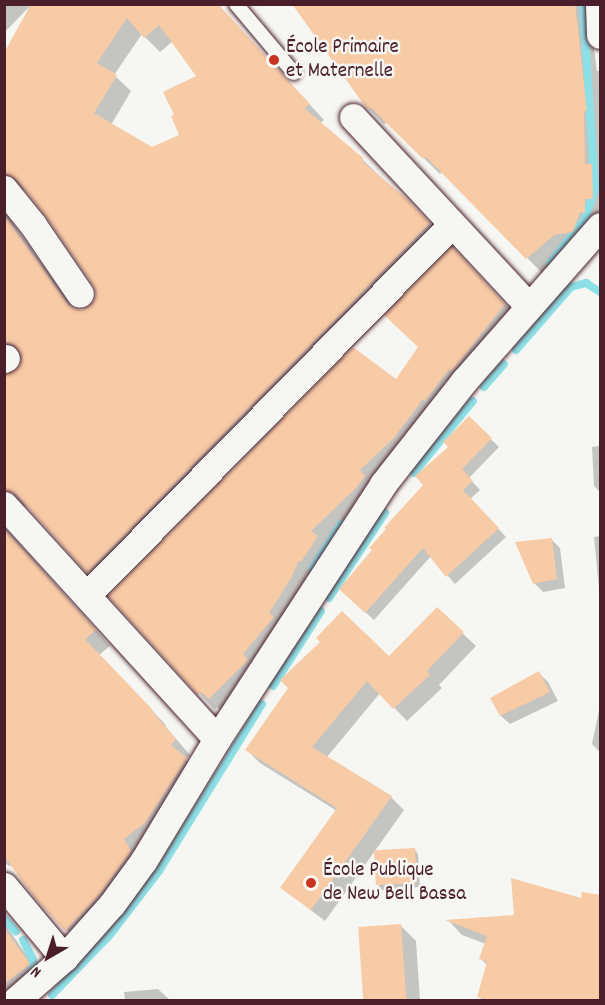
<!DOCTYPE html>
<meta charset="utf-8">
<style>
body{margin:0}
#map{position:relative;width:605px;height:1005px;overflow:hidden;background:#f6f6f2;font-family:Dekko,sans-serif}
div>[style]{position:absolute}
[style*='--x']{left:calc(var(--x)*1px);top:calc(var(--y)*1px);width:calc(var(--w)*1px);rotate:calc(var(--a)*1deg)}
.shadow>*{inset:0;background:#0003}
.stream>*{height:8px;margin:-4px;padding:0 4px;transform-origin:4px;border-radius:4px;background:#8ee0e7}
.building>*{inset:0;background:#f8cba7;transform-origin:0 0}
.roads{filter:drop-shadow(0 0 2px #4a1f2b) drop-shadow(0 0 2px #4a1f2b)}
.lane>*{height:14px;margin:-7px;padding:0 7px;transform-origin:7px;border-radius:7px;background:#f6f6f2}
.street>*{height:27px;margin:-13.5px;padding:0 13.5px;transform-origin:13.5px;border-radius:13.5px;background:#f6f6f2}
.dots>*{width:16px;height:16px;translate:-50% -50%;box-sizing:border-box;border:3px solid #f6f6f2;border-radius:50%}
span{translate:-50% -50%;white-space:nowrap;text-align:center;line-height:1.15;-webkit-text-stroke:5px #f6f6f2;paint-order:stroke}
.poi-label{font-size:21px;color:#4a1f2b}
.left{translate:0 -50%;text-align:left}
.frame{position:absolute;inset:0;border:6px solid #4a1f2b;pointer-events:none}
.north{position:absolute;left:18px;top:927px;width:60px;height:60px;-webkit-text-stroke:4px #f6f6f2;paint-order:stroke;rotate:219deg;font-size:16px;font-weight:700;line-height:24px;text-align:center;color:#4a1f2b}
.north::after{content:'';display:block;margin:auto;width:21px;height:27px;background:#4a1f2b;clip-path:polygon(50% 0,100% 100%,50% 72%,0 100%)}
</style>
<div id="map">
<div class="shadow">
<div style="clip-path:polygon(evenodd,4px 4px,217px 4px,324px 120px,320px 123px,362px 159px,445px 239px,103px 587px,29px 507px,16px 504px,4px 514px,4px 374px,11px 375px,21px 367px,21px 359px,15px 358px,4px 370px,4px 211px,75px 310px,82px 311px,95px 302px,97px 293px,94px 284px,29px 192px,18px 188px,4px 203px,4px 77px,29px 7px,4px 33px,4px 4px,142px 34px,160px 52px,173px 41px,198px 76px,176px 115px,181px 136px,152px 149px,111px 125px,131px 91px,114px 75px,142px 34px)"></div>
<div style="clip-path:polygon(294px 4px,588px 4px,597px 71px,600px 71px,600px 214px,542px 273px,442px 172px,440px 174px,387px 122px,384px 124px,368px 108px)"></div>
<div style="clip-path:polygon(467px 264px,520px 320px,372px 504px,326px 546px,333px 552px,226px 714px,217px 707px,215px 710px,110px 596px,397px 381px,420px 348px)"></div>
<div style="clip-path:polygon(469px 418px,499px 447px,469px 478px,480px 490px,470px 499px,506px 537px,455px 584px,431px 556px,374px 620px,349px 597px)"></div>
<div style="clip-path:polygon(600px 446px,600px 492px,594px 486px,592px 447px)"></div>
<div style="clip-path:polygon(4px 527px,110px 646px,99px 655px,166px 725px,165px 726px,190px 755px,186px 760px,201px 775px,81px 945px,35px 896px,13px 865px,9px 866px,4px 862px)"></div>
<div style="clip-path:polygon(600px 536px,600px 598px,594px 537px)"></div>
<div style="clip-path:polygon(551px 539px,560px 548px,565px 588px,543px 592px,534px 583px)"></div>
<div style="clip-path:polygon(437px 609px,476px 646px,439px 685px,442px 688px,407px 721px,380px 693px,327px 757px,391px 797px,404px 810px,325px 921px,282px 888px,337px 811px,260px 763px,247px 750px,389px 659px)"></div>
<div style="clip-path:polygon(539px 673px,548px 682px,558px 701px,510px 724px,501px 716px,492px 698px)"></div>
<div style="clip-path:polygon(600px 706px,600px 752px,592px 744px)"></div>
<div style="clip-path:polygon(414px 849px,418px 854px,420px 887px,382px 890px,378px 886px)"></div>
<div style="clip-path:polygon(583px 894px,600px 897px,600px 1000px,483px 1000px,478px 996px,487px 965px,481px 959px,486px 944px,462px 935px,449px 921px,515px 916px,582px 900px)"></div>
<div style="clip-path:polygon(4px 923px,45px 981px,4px 1000px)"></div>
<div style="clip-path:polygon(400px 925px,416px 941px,420px 1000px,366px 1000px,360px 929px)"></div>
<div style="clip-path:polygon(158px 989px,170px 1000px,125px 1000px,124px 992px)"></div>
</div>
<div class="stream">
<div style="--x:550;--y:263;--w:56;--a:-51.5"></div>
<div style="--x:585;--y:219;--w:33;--a:-72"></div>
<div style="--x:595;--y:188;--w:184;--a:-93.7"></div>
<div style="--x:516;--y:350;--w:84;--a:-48.9"></div>
<div style="--x:571;--y:287;--w:16;--a:-15"></div>
<div style="--x:586;--y:283;--w:17;--a:33"></div>
<div style="--x:484;--y:387;--w:30;--a:-49"></div>
<div style="--x:414;--y:473;--w:93;--a:-50.7"></div>
<div style="--x:312;--y:569;--w:54;--a:-57.2"></div>
<div style="--x:329;--y:598;--w:102;--a:-56.6"></div>
<div style="--x:273;--y:686;--w:89;--a:-57.4"></div>
<div style="--x:4;--y:918;--w:18;--a:49"></div>
<div style="--x:23;--y:940;--w:22;--a:63"></div>
<div style="--x:33;--y:960;--w:10;--a:90"></div>
<div style="--x:33;--y:970;--w:7;--a:124"></div>
<div style="--x:52;--y:995;--w:82;--a:-46"></div>
<div style="--x:109;--y:936;--w:82;--a:-52.4"></div>
<div style="--x:159;--y:871;--w:196;--a:-58.3"></div>
</div>
<div class="building">
<div style="clip-path:polygon(evenodd,31px 4px,218px 4px,310px 104px,304px 108px,363px 158px,363px 162px,407px 199px,430px 223px,87px 573px,16px 494px,4px 490px,4px 375px,19px 367px,22px 358px,15px 345px,4px 343px,4px 215px,67px 303px,74px 308px,82px 310px,94px 301px,96px 293px,93px 285px,45px 215px,16px 179px,4px 174px,4px 53px,31px 4px,127px 18px,144px 38px,159px 25px,196px 76px,163px 92px,174px 115px,171px 116px,179px 135px,152px 147px,94px 113px,117px 75px,97px 63px,127px 18px)"></div>
<div style="clip-path:polygon(292px 4px,575px 4px,587px 111px,584px 111px,585px 164px,592px 164px,593px 199px,585px 199px,585px 213px,580px 212px,573px 232px,554px 235px,526px 259px,426px 157px,423px 159px,371px 108px,367px 109px)"></div>
<div style="clip-path:polygon(452px 246px,505px 304px,452px 371px,449px 369px,425px 401px,423px 399px,393px 439px,360px 470px,365px 476px,356px 488px,311px 531px,318px 536px,301px 562px,299px 561px,291px 578px,269px 613px,274px 617px,243px 654px,248px 660px,209px 699px,201px 692px,198px 695px,108px 596px,353px 347px,396px 379px,418px 347px,384px 315px)"></div>
<div style="clip-path:polygon(469px 416px,492px 438px,462px 469px,473px 481px,463px 490px,499px 528px,446px 577px,423px 548px,365px 613px,339px 589px,372px 550px,369px 548px,386px 529px,384px 528px,423px 485px,415px 476px,448px 447px,443px 442px)"></div>
<div style="clip-path:polygon(4px 529px,96px 630px,85px 639px,152px 709px,151px 710px,176px 739px,171px 745px,187px 758px,145px 823px,124px 839px,131px 851px,100px 894px,65px 931px,34px 897px,4px 856px)"></div>
<div style="clip-path:polygon(552px 538px,557px 579px,533px 584px,515px 542px)"></div>
<div style="clip-path:polygon(437px 607px,464px 632px,427px 671px,430px 675px,393px 709px,367px 681px,312px 747px,392px 796px,311px 910px,280px 888px,337px 808px,245px 750px,288px 688px,280px 680px,320px 642px,316px 638px,342px 611px,389px 656px)"></div>
<div style="clip-path:polygon(539px 671px,550px 692px,500px 716px,490px 698px)"></div>
<div style="left:415px;top:848px;width:35px;height:41px;rotate:87deg"></div>
<div style="clip-path:polygon(511px 878px,581px 898px,582px 892px,600px 895px,600px 1000px,488px 1000px,477px 997px,487px 962px,479px 959px,487px 936px,445px 920px,514px 915px)"></div>
<div style="left:401px;top:924px;width:76px;height:43px;rotate:86deg"></div>
<div style="clip-path:polygon(4px 928px,30px 964px,4px 984px)"></div>
</div>
<div class="roads">
<div class="lane">
<div style="--x:236;--y:4;--w:90;--a:50"></div>
</div>
<div class="street">
<div style="--x:599;--y:4;--w:31;--a:88"></div>
<div style="--x:353;--y:117;--w:257;--a:47.1"></div>
<div style="--x:4;--y:189;--w:46;--a:51.1"></div>
<div style="--x:33;--y:225;--w:83;--a:55.7"></div>
<div style="--x:4;--y:359;--w:2;--a:-27"></div>
<div style="--x:4;--y:505;--w:316;--a:47.7"></div>
<div style="--x:87;--y:595;--w:519;--a:-45.47"></div>
<div style="--x:4;--y:886;--w:94;--a:50.2"></div>
<div style="--x:16;--y:1000;--w:64;--a:-41.2"></div>
<div style="--x:64;--y:958;--w:72;--a:-48.4"></div>
<div style="--x:112;--y:904;--w:54;--a:-54"></div>
<div style="--x:144;--y:860;--w:141;--a:-58.9"></div>
<div style="--x:217;--y:739;--w:304;--a:-56.9"></div>
<div style="--x:383;--y:484;--w:131;--a:-51.8"></div>
<div style="--x:464;--y:381;--w:206;--a:-48.7"></div>
</div>
</div>
<div class="dots">
<div style="left:274px;top:60px;background:#c8321e"></div>
<div style="left:311px;top:883px;background:#c8321e"></div>
</div>
<div class="poi-label">
<span class="left" style="left:286px;top:60px">École Primaire<br>et Maternelle</span>
<span class="left" style="left:323px;top:883px">École Publique<br>de New Bell Bassa</span>
</div>
<div class="frame"></div>
<div class="north">N</div>
</div>
